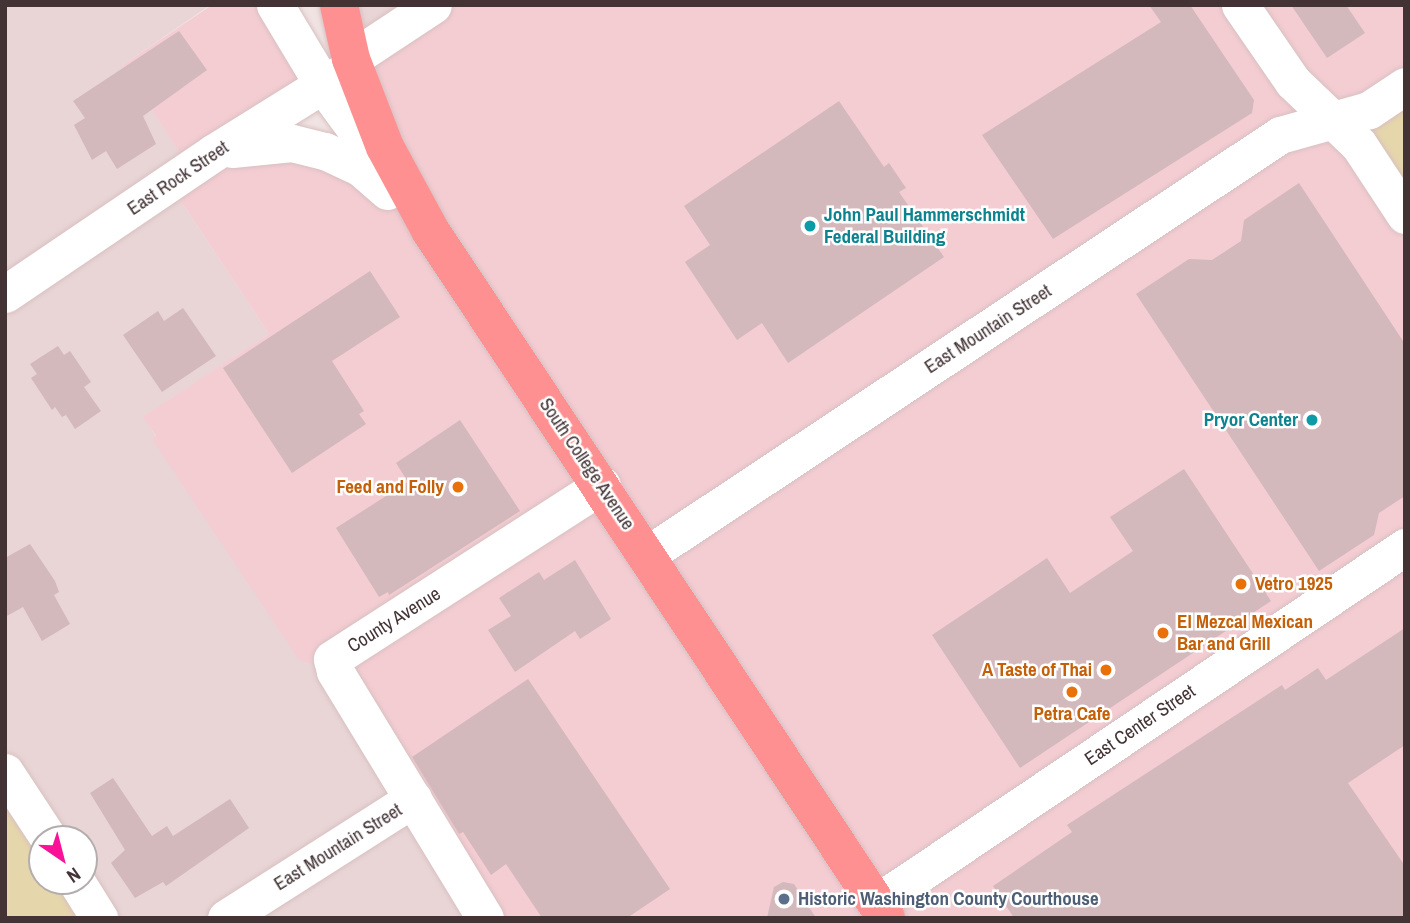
<!DOCTYPE html>
<style>
body{margin:0}
#map{position:relative;width:1410px;height:923px;overflow:hidden;background:#f1e3e3;font-family:"Archivo Narrow",sans-serif}
div>[style]{position:absolute}
[style*='--x']{left:calc(var(--x)*1px);top:calc(var(--y)*1px);width:calc(var(--w)*1px);rotate:calc(var(--a)*1deg)}
.residential>*{inset:0;background:#e9d5d6}
.commercial>*{inset:0;background:#f4cdd3}
.green>*{inset:0;background:#e6d6ab}
.building>*{inset:0;background:#d3b8bc}
.roads{filter:drop-shadow(0 0 2px #d8c0c1) drop-shadow(0 0 2px #d8c0c1)}
.minor>*{height:37px;margin:-18.5px;padding:0 18.5px;transform-origin:18.5px;border-radius:18.5px;background:#fff}
.major>*{height:38px;margin:-19px;padding:0 19px;transform-origin:19px;border-radius:19px;background:#fe9091}
.dots>*{width:19px;height:19px;translate:-50% -50%;box-sizing:border-box;border:4px solid #fff;border-radius:50%}
span{translate:-50% -50%;white-space:nowrap;text-align:center;line-height:1.15;-webkit-text-stroke:5px #fff;paint-order:stroke}
.street-label{font-size:19px;color:#433335}
.culture-label{font-size:19px;color:#0d838f;font-weight:700}
.left{translate:0 -50%;text-align:left}
.right{translate:-100% -50%;text-align:right}
.food-label{font-size:19px;color:#c56008;font-weight:700}
.service-label{font-size:19px;color:#4e5e75;font-weight:700}
.frame{position:absolute;inset:0;border:7px solid #433335;pointer-events:none}
.north{position:absolute;left:28px;top:825px;width:70px;height:70px;box-sizing:border-box;background:#fff;border:2px solid #b4adae;border-radius:50%;rotate:145deg;font-size:19px;font-weight:700;line-height:28px;text-align:center;color:#433335}
.north::after{content:'';display:block;margin:auto;width:24px;height:32px;background:#f91298;clip-path:polygon(50% 0,100% 100%,50% 72%,0 100%)}
</style>
<div id="map">
<div class="residential">
<div style="clip-path:polygon(5px 5px,210px 5px,123px 65px,191px 168px,169px 183px,269px 334px,144px 417px,156px 437px,153px 439px,335px 671px,485px 918px,99px 918px,84px 881px,84px 839px,49px 839px,5px 772px)"></div>
<div style="clip-path:polygon(339px 5px,433px 5px,351px 59px)"></div>
</div>
<div class="commercial">
<div style="clip-path:polygon(212px 5px,281px 5px,323px 85px,216px 151px,361px 168px,351px 59px,433px 5px,1405px 5px,1405px 918px,485px 918px,335px 671px,299px 660px,152px 439px,156px 436px,143px 417px,269px 334px,169px 183px,190px 168px,123px 65px)"></div>
</div>
<div class="green">
<div style="clip-path:polygon(1405px 86px,1405px 215px,1359px 145px,1369px 110px)"></div>
<div style="clip-path:polygon(5px 772px,42px 839px,42px 881px,76px 881px,99px 918px,5px 918px)"></div>
</div>
<div class="building">
<div style="clip-path:polygon(1149px 5px,1190px 5px,1254px 100px,1252px 113px,1053px 239px,982px 135px,1161px 22px)"></div>
<div style="clip-path:polygon(1291px 5px,1346px 5px,1365px 33px,1327px 58px)"></div>
<div style="clip-path:polygon(179px 31px,207px 70px,143px 116px,156px 144px,117px 169px,106px 151px,92px 160px,74px 125px,85px 118px,73px 101px)"></div>
<div style="clip-path:polygon(839px 101px,884px 167px,889px 163px,906px 188px,899px 192px,944px 257px,788px 363px,762px 323px,737px 340px,685px 262px,710px 245px,684px 206px)"></div>
<div style="clip-path:polygon(1299px 183px,1405px 344px,1405px 496px,1379px 513px,1374px 535px,1319px 571px,1136px 294px,1189px 259px,1212px 260px,1241px 241px,1244px 220px)"></div>
<div style="clip-path:polygon(370px 271px,400px 317px,332px 361px,364px 411px,359px 414px,366px 424px,292px 473px,223px 368px)"></div>
<div style="clip-path:polygon(183px 308px,216px 356px,162px 392px,123px 335px,158px 311px,164px 321px)"></div>
<div style="clip-path:polygon(58px 346px,64px 355px,70px 351px,91px 382px,84px 387px,101px 411px,75px 429px,66px 415px,62px 417px,55px 407px,52px 410px,31px 378px,37px 374px,30px 364px)"></div>
<div style="clip-path:polygon(460px 420px,520px 511px,389px 595px,388px 592px,379px 597px,336px 528px,408px 482px,396px 463px)"></div>
<div style="clip-path:polygon(1184px 469px,1271px 601px,1020px 768px,932px 635px,1047px 558px,1070px 593px,1133px 551px,1110px 517px)"></div>
<div style="clip-path:polygon(30px 544px,55px 581px,59px 592px,54px 595px,70px 624px,42px 641px,23px 607px,5px 617px,5px 558px)"></div>
<div style="clip-path:polygon(575px 560px,611px 619px,580px 639px,575px 631px,515px 672px,488px 630px,511px 616px,499px 598px,539px 572px,544px 580px)"></div>
<div style="clip-path:polygon(1405px 628px,1405px 745px,1348px 783px,1405px 866px,1405px 918px,1014px 918px,993px 886px,1072px 832px,1067px 825px,1282px 685px,1285px 690px,1318px 668px,1326px 680px)"></div>
<div style="clip-path:polygon(528px 679px,670px 889px,627px 918px,542px 918px,506px 864px,491px 875px,463px 832px,459px 834px,412px 757px)"></div>
<div style="clip-path:polygon(113px 778px,152px 836px,167px 826px,173px 836px,230px 799px,249px 828px,166px 886px,163px 882px,135px 898px,111px 863px,125px 850px,90px 793px)"></div>
<div style="clip-path:polygon(783px 882px,794px 884px,816px 918px,767px 918px,774px 887px)"></div>
</div>
<div class="roads">
<div class="minor">
<div style="--x:275;--y:5;--w:93;--a:59"></div>
<div style="--x:323;--y:85;--w:112;--a:53.7"></div>
<div style="--x:1240;--y:5;--w:93;--a:55.5"></div>
<div style="--x:1293;--y:82;--w:91;--a:43.7"></div>
<div style="--x:1359;--y:145;--w:84;--a:56.7"></div>
<div style="--x:351;--y:59;--w:98;--a:-33.4"></div>
<div style="--x:232;--y:149;--w:60;--a:-5.7"></div>
<div style="--x:292;--y:143;--w:34;--a:14"></div>
<div style="--x:325;--y:151;--w:40;--a:25"></div>
<div style="--x:361;--y:168;--w:35;--a:41"></div>
<div style="--x:5;--y:294;--w:251;--a:-34.1"></div>
<div style="--x:213;--y:153;--w:165;--a:-31.9"></div>
<div style="--x:648;--y:554;--w:758;--a:-33.54"></div>
<div style="--x:1280;--y:135;--w:92;--a:-15.7"></div>
<div style="--x:1369;--y:110;--w:43;--a:-33.7"></div>
<div style="--x:5;--y:772;--w:80;--a:56.7"></div>
<div style="--x:76;--y:881;--w:44;--a:58.1"></div>
<div style="--x:876;--y:903;--w:638;--a:-33.94"></div>
<div style="--x:226;--y:918;--w:222;--a:-32.5"></div>
<div style="--x:485;--y:918;--w:289;--a:-121.3"></div>
<div style="--x:335;--y:671;--w:12;--a:-104"></div>
<div style="--x:332;--y:659;--w:321;--a:-32.8"></div>
</div>
<div class="major">
<div style="--x:339;--y:5;--w:55;--a:77.5"></div>
<div style="--x:351;--y:59;--w:94;--a:68.9"></div>
<div style="--x:385;--y:147;--w:94;--a:61.5"></div>
<div style="--x:430;--y:230;--w:825;--a:56.46"></div>
</div>
</div>
<div class="dots">
<div style="left:810px;top:226px;background:#0f9aa8"></div>
<div style="left:1312px;top:420px;background:#0f9aa8"></div>
<div style="left:458px;top:487px;background:#e8710a"></div>
<div style="left:1241px;top:584px;background:#e8710a"></div>
<div style="left:1163px;top:633px;background:#e8710a"></div>
<div style="left:1106px;top:670px;background:#e8710a"></div>
<div style="left:1072px;top:692px;background:#e8710a"></div>
<div style="left:784px;top:899px;background:#5c6f8a"></div>
</div>
<div class="street-label">
<span style="left:178px;top:178px;rotate:-34deg">East Rock Street</span>
<span style="left:988px;top:329px;rotate:-33deg">East Mountain Street</span>
<span style="left:587px;top:464px;rotate:56deg">South College Avenue</span>
<span style="left:394px;top:620px;rotate:-32deg">County Avenue</span>
<span style="left:1140px;top:725px;rotate:-34deg">East Center Street</span>
<span style="left:338px;top:847px;rotate:-32deg">East Mountain Street</span>
</div>
<div class="culture-label">
<span class="left" style="left:824px;top:226px">John Paul Hammerschmidt<br>Federal Building</span>
<span class="right" style="left:1298px;top:420px">Pryor Center</span>
</div>
<div class="food-label">
<span class="right" style="left:444px;top:487px">Feed and Folly</span>
<span class="left" style="left:1255px;top:584px">Vetro 1925</span>
<span class="left" style="left:1177px;top:633px">El Mezcal Mexican<br>Bar and Grill</span>
<span class="right" style="left:1092px;top:670px">A Taste of Thai</span>
<span style="left:1072px;top:714px">Petra Cafe</span>
</div>
<div class="service-label">
<span class="left" style="left:798px;top:899px">Historic Washington County Courthouse</span>
</div>
<div class="frame"></div>
<div class="north">N</div>
</div>
